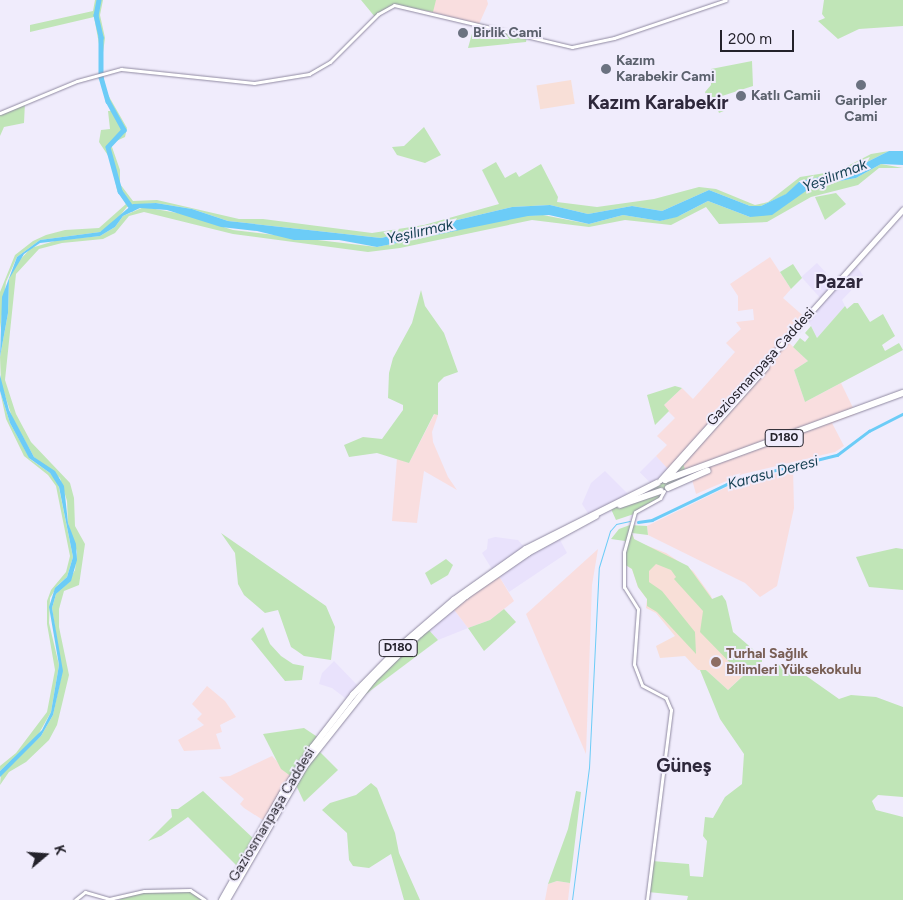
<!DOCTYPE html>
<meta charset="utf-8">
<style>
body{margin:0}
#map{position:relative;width:903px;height:900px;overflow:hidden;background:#f0ecfc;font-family:Figtree,sans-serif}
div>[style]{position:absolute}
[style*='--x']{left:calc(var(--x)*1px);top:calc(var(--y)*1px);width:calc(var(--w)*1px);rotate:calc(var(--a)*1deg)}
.built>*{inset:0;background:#e9e2fc;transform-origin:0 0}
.industrial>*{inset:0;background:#f9dedf}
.education>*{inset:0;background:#f8dfd7;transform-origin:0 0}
.green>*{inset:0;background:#c0e5b7}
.water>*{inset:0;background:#6cccf7}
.stream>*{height:1px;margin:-0.5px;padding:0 0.5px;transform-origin:0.5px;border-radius:0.5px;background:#6cccf7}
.canal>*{height:2.5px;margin:-1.25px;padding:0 1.25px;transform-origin:1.25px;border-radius:1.25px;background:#6cccf7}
.river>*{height:4.5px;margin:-2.25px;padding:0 2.25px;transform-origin:2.25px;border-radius:2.25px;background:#6cccf7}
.roads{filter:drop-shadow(0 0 1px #908aa2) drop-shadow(0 0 1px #908aa2)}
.tertiary>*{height:3px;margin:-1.5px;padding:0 1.5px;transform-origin:1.5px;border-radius:1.5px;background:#fff}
.primary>*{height:5px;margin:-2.5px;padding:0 2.5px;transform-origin:2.5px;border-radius:2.5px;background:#fff}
.trunk>*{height:5.5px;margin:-2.75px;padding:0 2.75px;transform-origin:2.75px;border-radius:2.75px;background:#fff}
.dots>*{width:14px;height:14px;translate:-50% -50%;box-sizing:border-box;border:2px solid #f0ecfc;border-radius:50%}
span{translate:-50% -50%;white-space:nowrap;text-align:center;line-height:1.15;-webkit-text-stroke:4px #f0ecfc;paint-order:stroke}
.shield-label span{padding:1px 4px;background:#f0ecfc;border:1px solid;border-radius:4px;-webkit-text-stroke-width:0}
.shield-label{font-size:12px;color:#24222b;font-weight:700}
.worship-label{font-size:14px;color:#5b616d;font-weight:700}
.left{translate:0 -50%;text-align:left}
.street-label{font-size:14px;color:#24222b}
.education-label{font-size:14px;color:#785e54;font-weight:700}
.water-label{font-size:15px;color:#143f51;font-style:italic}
.district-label{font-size:19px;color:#2e283b;font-weight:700}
.north{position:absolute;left:20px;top:830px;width:50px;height:50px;-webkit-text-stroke:4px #f0ecfc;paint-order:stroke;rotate:72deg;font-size:14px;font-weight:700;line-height:20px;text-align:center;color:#24222b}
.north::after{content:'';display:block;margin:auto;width:18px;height:22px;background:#24222b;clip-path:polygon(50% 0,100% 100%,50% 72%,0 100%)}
.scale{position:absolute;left:720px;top:30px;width:74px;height:22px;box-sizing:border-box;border:2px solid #24222b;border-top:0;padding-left:6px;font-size:15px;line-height:18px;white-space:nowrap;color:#24222b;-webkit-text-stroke:4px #f0ecfc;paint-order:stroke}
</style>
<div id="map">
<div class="built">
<div style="left:817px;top:263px;width:28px;height:21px;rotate:48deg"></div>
<div style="clip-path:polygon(856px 265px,864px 277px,842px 300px,845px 306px,817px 338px,808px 320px)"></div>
<div style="left:656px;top:456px;width:18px;height:23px;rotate:45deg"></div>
<div style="clip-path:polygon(605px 471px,630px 496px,589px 515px,582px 504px,591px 483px)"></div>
<div style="clip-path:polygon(558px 536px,567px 553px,509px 592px,497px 573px)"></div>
<div style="clip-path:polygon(495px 537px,518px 540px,526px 549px,493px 571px,482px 553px,487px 549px,488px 539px)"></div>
<div style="clip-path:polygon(452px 607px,468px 628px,438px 640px,427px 628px)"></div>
<div style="clip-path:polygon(334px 661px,360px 688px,349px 701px,332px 688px,319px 684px,322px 673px)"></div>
</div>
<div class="industrial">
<div style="clip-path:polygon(424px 0,487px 0,488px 4px,479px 24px,422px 10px)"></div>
<div style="clip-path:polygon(770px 257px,791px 289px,783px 298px,808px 320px,788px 342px,808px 361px,794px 370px,805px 402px,841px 383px,856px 414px,832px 423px,844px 446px,835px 452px,743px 474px,696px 494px,690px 472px,668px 469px,656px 456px,667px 445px,657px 436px,675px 418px,663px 406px,682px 388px,693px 399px,735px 352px,726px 343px,741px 329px,736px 322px,754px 320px,753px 309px,738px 311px,738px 296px,730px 284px)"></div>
<div style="clip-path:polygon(435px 413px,438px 415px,432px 432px,433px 442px,448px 477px,457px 490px,424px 471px,417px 523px,392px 521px,397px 458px,409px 463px)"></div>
<div style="clip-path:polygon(793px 469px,794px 508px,777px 586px,760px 597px,745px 583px,648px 535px,647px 526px,729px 486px)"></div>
<div style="clip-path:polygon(598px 549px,592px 585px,586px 754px,526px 614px)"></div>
<div style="clip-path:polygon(497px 573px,514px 601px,490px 620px,468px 628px,452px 607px)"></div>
<div style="clip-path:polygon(207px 686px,225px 701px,236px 717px,220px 725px,222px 732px,216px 734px,221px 749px,184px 751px,178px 740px,204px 725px,197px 719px,202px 714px,192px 704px)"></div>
<div style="clip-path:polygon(272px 756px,292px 777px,266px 822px,244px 808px,240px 804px,244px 799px,219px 777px,230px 776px)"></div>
<div style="clip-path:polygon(557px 881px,570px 883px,568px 900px,545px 900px,548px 884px)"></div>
</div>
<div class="education">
<div style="left:571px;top:80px;width:24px;height:35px;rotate:81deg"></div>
<div style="clip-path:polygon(632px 533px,635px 541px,666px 553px,693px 571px,711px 596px,716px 609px,755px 664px,728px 690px,706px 670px,698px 670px,685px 656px,660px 658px,656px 646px,675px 636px,656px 613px,646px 608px,647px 599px,638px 587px,632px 569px,624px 564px)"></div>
</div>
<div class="green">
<div style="clip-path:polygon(95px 0,103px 0,100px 15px,105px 38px,101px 67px,107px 93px,127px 128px,125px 137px,112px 143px,112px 147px,120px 170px,120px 184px,133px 201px,157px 200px,239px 219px,263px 219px,372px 233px,424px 225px,499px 204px,482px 170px,496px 162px,505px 178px,516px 172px,519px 177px,541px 164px,558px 197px,557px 202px,597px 207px,654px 199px,699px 187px,716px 189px,755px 205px,768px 202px,800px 177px,838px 171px,871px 154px,889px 151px,847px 172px,800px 181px,787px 194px,761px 206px,750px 206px,709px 190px,662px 211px,632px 206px,588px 214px,550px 205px,512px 207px,381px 238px,228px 221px,192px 209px,156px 203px,134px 205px,127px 207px,114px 223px,100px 232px,40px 240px,17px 257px,6px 282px,0 330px,0 292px,15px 255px,33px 241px,46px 235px,65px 230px,99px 228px,126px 204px,117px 190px,111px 160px,99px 142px,101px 130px,110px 129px,108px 111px,111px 111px,99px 78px,99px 44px,94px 17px,30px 32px,30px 25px,93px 11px)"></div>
<div style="clip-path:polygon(361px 0,436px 0,433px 12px,394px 5px,375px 17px)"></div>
<div style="clip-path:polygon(824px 0,903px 0,903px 26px,859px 29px,838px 39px,818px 21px,825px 18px,822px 14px)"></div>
<div style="clip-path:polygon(475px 23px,527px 36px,526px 42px,468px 48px)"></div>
<div style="clip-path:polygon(752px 61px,753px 86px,722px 96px,726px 110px,719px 113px,715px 102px,709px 104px,705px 92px,711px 85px,711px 69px)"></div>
<div style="clip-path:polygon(25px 102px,24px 123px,4px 127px,0 136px,0 113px)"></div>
<div style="clip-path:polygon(424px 127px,441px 155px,425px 163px,397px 155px,392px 147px,404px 146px)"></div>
<div style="clip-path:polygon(881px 164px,903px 168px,879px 168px,858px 185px,811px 197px,767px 222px,719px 224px,706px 207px,671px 225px,625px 220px,589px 227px,532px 220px,400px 248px,368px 252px,233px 234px,144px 212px,129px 216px,115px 233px,103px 239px,62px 243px,39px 249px,16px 274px,5px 380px,16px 414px,31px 442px,70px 483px,74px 498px,75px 526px,85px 544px,79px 585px,64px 591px,59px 609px,59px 627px,69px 675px,57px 725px,49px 740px,26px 762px,9px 772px,0 785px,1px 773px,41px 736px,53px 715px,62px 673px,52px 608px,56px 594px,68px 583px,75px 570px,77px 552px,68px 523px,67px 501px,60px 478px,34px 457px,12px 417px,1px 383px,0 357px,8px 313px,9px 279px,15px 265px,31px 248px,58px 240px,100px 236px,115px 227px,123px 216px,144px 207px,183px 214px,233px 230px,377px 247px,523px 216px,543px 215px,589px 224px,623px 215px,660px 221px,681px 215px,708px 201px,750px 217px,791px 200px,813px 186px,856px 178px)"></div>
<div style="clip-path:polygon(836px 193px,846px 204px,825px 220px,815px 197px)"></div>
<div style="clip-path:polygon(793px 264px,802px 278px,791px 289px,780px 272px)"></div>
<div style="clip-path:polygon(421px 290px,425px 306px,444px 333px,458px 372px,444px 377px,438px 383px,438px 415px,434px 414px,409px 463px,377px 453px,349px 457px,344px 445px,363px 437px,382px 439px,403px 410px,403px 405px,388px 398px,389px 373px,393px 358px,412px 323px)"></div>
<div style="clip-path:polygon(854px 303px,858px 303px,870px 322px,883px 314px,895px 336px,882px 345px,885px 351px,899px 343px,903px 350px,805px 402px,794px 370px,808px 361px,793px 347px,800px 338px,805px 342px,809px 337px,805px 333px,811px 326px,817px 338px,845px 306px,847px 309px)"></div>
<div style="clip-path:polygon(675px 386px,682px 388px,664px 405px,669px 411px,655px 425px,647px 395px)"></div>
<div style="clip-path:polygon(0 391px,10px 423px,30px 459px,50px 473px,58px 483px,73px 557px,67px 577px,58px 585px,50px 598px,49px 623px,59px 665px,51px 712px,38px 735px,0 771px,0 766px,16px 753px,47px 712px,55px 670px,47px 624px,47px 601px,51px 590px,66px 572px,70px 556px,56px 486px,48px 475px,24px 456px,6px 419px)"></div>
<div style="clip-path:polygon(682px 460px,686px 473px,701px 469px,702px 473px,668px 488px,660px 498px,640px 508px,634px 514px,616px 520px,611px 509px,657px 483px)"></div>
<div style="clip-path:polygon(630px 525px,647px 526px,648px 535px,632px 533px,634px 539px,688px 566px,712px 599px,722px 595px,726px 601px,733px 632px,762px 657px,762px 667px,778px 664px,795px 668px,839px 699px,851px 695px,876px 697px,903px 707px,903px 797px,878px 795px,872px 801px,876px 810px,903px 817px,903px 900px,687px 900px,688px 896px,648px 892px,652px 861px,689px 864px,690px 876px,703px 877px,707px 841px,703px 836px,705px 817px,713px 818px,725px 797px,742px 784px,744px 754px,720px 719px,700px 670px,706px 670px,728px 690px,743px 676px,700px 632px,703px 611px,674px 579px,676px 577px,671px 570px,656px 564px,649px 571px,649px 582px,662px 591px,695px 632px,696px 654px,657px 612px,647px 606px,647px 599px,638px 587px,632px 569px,624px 564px,625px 541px,611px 539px,619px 529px)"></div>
<div style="clip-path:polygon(221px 533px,326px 606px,335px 627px,331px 660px,304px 656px,297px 651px,291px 647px,278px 610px,265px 613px,244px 595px,238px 584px,235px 553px)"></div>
<div style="clip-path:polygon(896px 548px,903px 549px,903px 590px,869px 587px,856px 557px)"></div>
<div style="clip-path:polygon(446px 559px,453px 565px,448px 575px,431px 585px,425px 573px)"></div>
<div style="clip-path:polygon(504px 609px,516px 622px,484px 651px,468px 628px,490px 620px)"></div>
<div style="clip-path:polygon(263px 627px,270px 644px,281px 656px,293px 664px,304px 666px,302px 680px,285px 681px,251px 639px)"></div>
<div style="clip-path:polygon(427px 628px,438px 640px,362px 697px,373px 680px)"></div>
<div style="clip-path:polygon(304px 728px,319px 738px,292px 777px,281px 769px,263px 734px)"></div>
<div style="clip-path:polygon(317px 749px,338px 770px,304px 802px,296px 785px)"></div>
<div style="clip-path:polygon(371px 783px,377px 788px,395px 833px,399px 853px,420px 900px,404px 900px,391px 854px,369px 868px,353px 866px,349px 860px,347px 833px,322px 810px,330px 803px,356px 795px)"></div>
<div style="clip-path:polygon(203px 791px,255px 840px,239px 868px,188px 817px,161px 836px,148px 841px,172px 817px,171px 809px,178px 809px)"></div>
<div style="clip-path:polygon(576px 791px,581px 792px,570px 883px,557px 881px,548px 884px,568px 829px)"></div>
<div style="clip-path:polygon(190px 890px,205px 900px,120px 900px,118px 897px,155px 891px)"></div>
</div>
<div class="water">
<div style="clip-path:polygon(889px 151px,903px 151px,903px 165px,881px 164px,856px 178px,813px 186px,772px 215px,750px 217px,708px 201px,677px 217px,660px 221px,623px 215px,589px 224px,549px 215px,528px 216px,377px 247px,339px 240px,294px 240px,257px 231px,221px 227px,167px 210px,140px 208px,123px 216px,115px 227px,100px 236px,40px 243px,24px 254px,9px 279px,8px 313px,0 357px,2px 297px,17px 257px,40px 240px,100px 232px,133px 204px,156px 203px,192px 209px,228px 221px,381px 238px,512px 207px,550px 205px,588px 214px,632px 206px,662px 211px,709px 190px,750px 206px,761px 206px,786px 194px,800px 181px,847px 172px)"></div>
<div style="clip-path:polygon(0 375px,9px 410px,34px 457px,55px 471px,64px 486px,68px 523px,76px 544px,77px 560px,71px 581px,56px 594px,52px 608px,63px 671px,53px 715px,41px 736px,0 777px,0 771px,42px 730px,51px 712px,59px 665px,49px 607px,55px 588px,67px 577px,73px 557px,59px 487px,50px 473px,29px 458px,10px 423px,0 391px)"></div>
</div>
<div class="stream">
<div style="--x:572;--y:900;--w:133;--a:-82.7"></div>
<div style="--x:589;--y:768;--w:201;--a:-87.2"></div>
<div style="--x:599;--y:567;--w:38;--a:-73"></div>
<div style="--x:610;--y:531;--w:9;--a:-49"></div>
<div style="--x:616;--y:524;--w:14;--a:-12"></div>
</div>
<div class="canal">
<div style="--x:638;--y:522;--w:14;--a:-8"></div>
<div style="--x:652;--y:520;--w:92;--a:-25.7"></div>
<div style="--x:735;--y:480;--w:105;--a:-13.8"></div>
<div style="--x:837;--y:455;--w:40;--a:-37"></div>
<div style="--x:869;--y:431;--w:38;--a:-27"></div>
</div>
<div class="river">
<div style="--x:99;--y:0;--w:15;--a:101"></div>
<div style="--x:96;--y:15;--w:23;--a:77"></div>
<div style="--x:101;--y:37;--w:40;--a:90"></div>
<div style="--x:101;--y:77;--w:25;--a:74"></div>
<div style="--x:108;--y:101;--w:33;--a:61"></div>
<div style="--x:124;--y:130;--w:23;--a:133"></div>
<div style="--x:108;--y:147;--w:46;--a:74.7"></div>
<div style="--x:120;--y:191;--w:21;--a:55"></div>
</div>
<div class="roads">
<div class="tertiary">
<div style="--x:0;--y:113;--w:83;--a:-22.6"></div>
<div style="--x:77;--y:81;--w:46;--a:-15.3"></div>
<div style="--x:121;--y:69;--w:134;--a:6"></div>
<div style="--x:254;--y:83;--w:56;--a:-9.3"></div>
<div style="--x:309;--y:74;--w:24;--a:-30"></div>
<div style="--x:330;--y:62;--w:68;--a:-45"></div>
<div style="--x:378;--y:14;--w:18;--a:-29"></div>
<div style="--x:394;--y:5;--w:183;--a:13.3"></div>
<div style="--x:572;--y:47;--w:43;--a:-12.1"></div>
<div style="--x:614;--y:38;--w:118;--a:-18.7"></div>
<div style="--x:75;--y:900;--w:13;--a:-39"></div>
<div style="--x:85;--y:892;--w:25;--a:16"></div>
<div style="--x:109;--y:899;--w:36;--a:-13"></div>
<div style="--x:144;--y:891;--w:46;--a:-1.2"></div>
<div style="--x:190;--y:890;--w:18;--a:34"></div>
<div style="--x:647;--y:900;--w:192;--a:-82.8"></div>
<div style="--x:671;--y:710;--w:13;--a:-113"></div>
<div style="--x:666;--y:698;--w:27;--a:-152"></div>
<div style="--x:642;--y:685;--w:22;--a:-111"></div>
<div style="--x:634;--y:664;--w:55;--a:-85.8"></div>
<div style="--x:638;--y:609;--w:26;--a:-122"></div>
<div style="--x:624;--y:587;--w:35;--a:-90"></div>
<div style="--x:624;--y:552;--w:41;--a:-74.6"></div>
<div style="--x:635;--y:512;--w:29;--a:-29"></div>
<div style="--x:660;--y:498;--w:8;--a:-60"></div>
</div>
<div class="primary">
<div style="--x:660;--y:480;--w:364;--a:-48.1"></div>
<div style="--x:665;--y:480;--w:152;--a:-48.2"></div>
</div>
<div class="trunk">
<div style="--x:665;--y:480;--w:253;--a:-20.1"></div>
<div style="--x:668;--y:488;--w:43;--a:-23.6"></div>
<div style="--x:620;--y:505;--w:43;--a:-18.9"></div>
<div style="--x:222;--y:900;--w:122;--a:-60.5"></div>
<div style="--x:282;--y:794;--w:56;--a:-56.6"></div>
<div style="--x:313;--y:747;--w:66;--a:-52.4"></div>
<div style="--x:353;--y:695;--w:73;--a:-45.6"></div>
<div style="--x:404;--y:643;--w:66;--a:-40.7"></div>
<div style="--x:454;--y:600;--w:88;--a:-35.3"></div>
<div style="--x:526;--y:549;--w:147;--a:-26.7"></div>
<div style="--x:227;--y:900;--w:154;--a:-59.9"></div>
<div style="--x:304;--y:767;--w:111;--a:-51.6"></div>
<div style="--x:373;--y:680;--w:66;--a:-44.4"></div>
<div style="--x:420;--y:634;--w:60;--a:-39.6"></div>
<div style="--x:466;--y:596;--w:75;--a:-34.7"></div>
<div style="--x:528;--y:553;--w:77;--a:-28.6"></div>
</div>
</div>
<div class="dots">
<div style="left:463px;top:33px;background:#6b7280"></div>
<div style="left:606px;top:69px;background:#6b7280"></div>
<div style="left:861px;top:85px;background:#6b7280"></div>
<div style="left:741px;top:96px;background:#6b7280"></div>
<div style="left:716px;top:662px;background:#8d6e63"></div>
</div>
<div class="shield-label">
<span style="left:784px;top:438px">D180</span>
<span style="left:398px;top:648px">D180</span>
</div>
<div class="worship-label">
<span class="left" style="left:473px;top:33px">Birlik Cami</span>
<span class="left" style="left:616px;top:69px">Kazım<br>Karabekir Cami</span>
<span class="left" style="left:751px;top:96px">Katlı Camii</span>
<span style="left:861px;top:109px">Garipler<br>Cami</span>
</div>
<div class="street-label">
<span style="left:761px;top:367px;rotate:-48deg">Gaziosmanpaşa Caddesi</span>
<span style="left:272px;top:815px;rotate:-59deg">Gaziosmanpaşa Caddesi</span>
</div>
<div class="education-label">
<span class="left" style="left:726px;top:662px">Turhal Sağlık<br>Bilimleri Yüksekokulu</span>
</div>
<div class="water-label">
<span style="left:835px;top:176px;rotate:-21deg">Yeşilırmak</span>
<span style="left:420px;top:232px;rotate:-13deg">Yeşilırmak</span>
<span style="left:773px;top:473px;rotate:-15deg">Karasu Deresi</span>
</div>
<div class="district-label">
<span style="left:658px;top:103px">Kazım Karabekir</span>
<span style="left:839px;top:282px">Pazar</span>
<span style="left:684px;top:766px">Güneş</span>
</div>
<div class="north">K</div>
<div class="scale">200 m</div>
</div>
